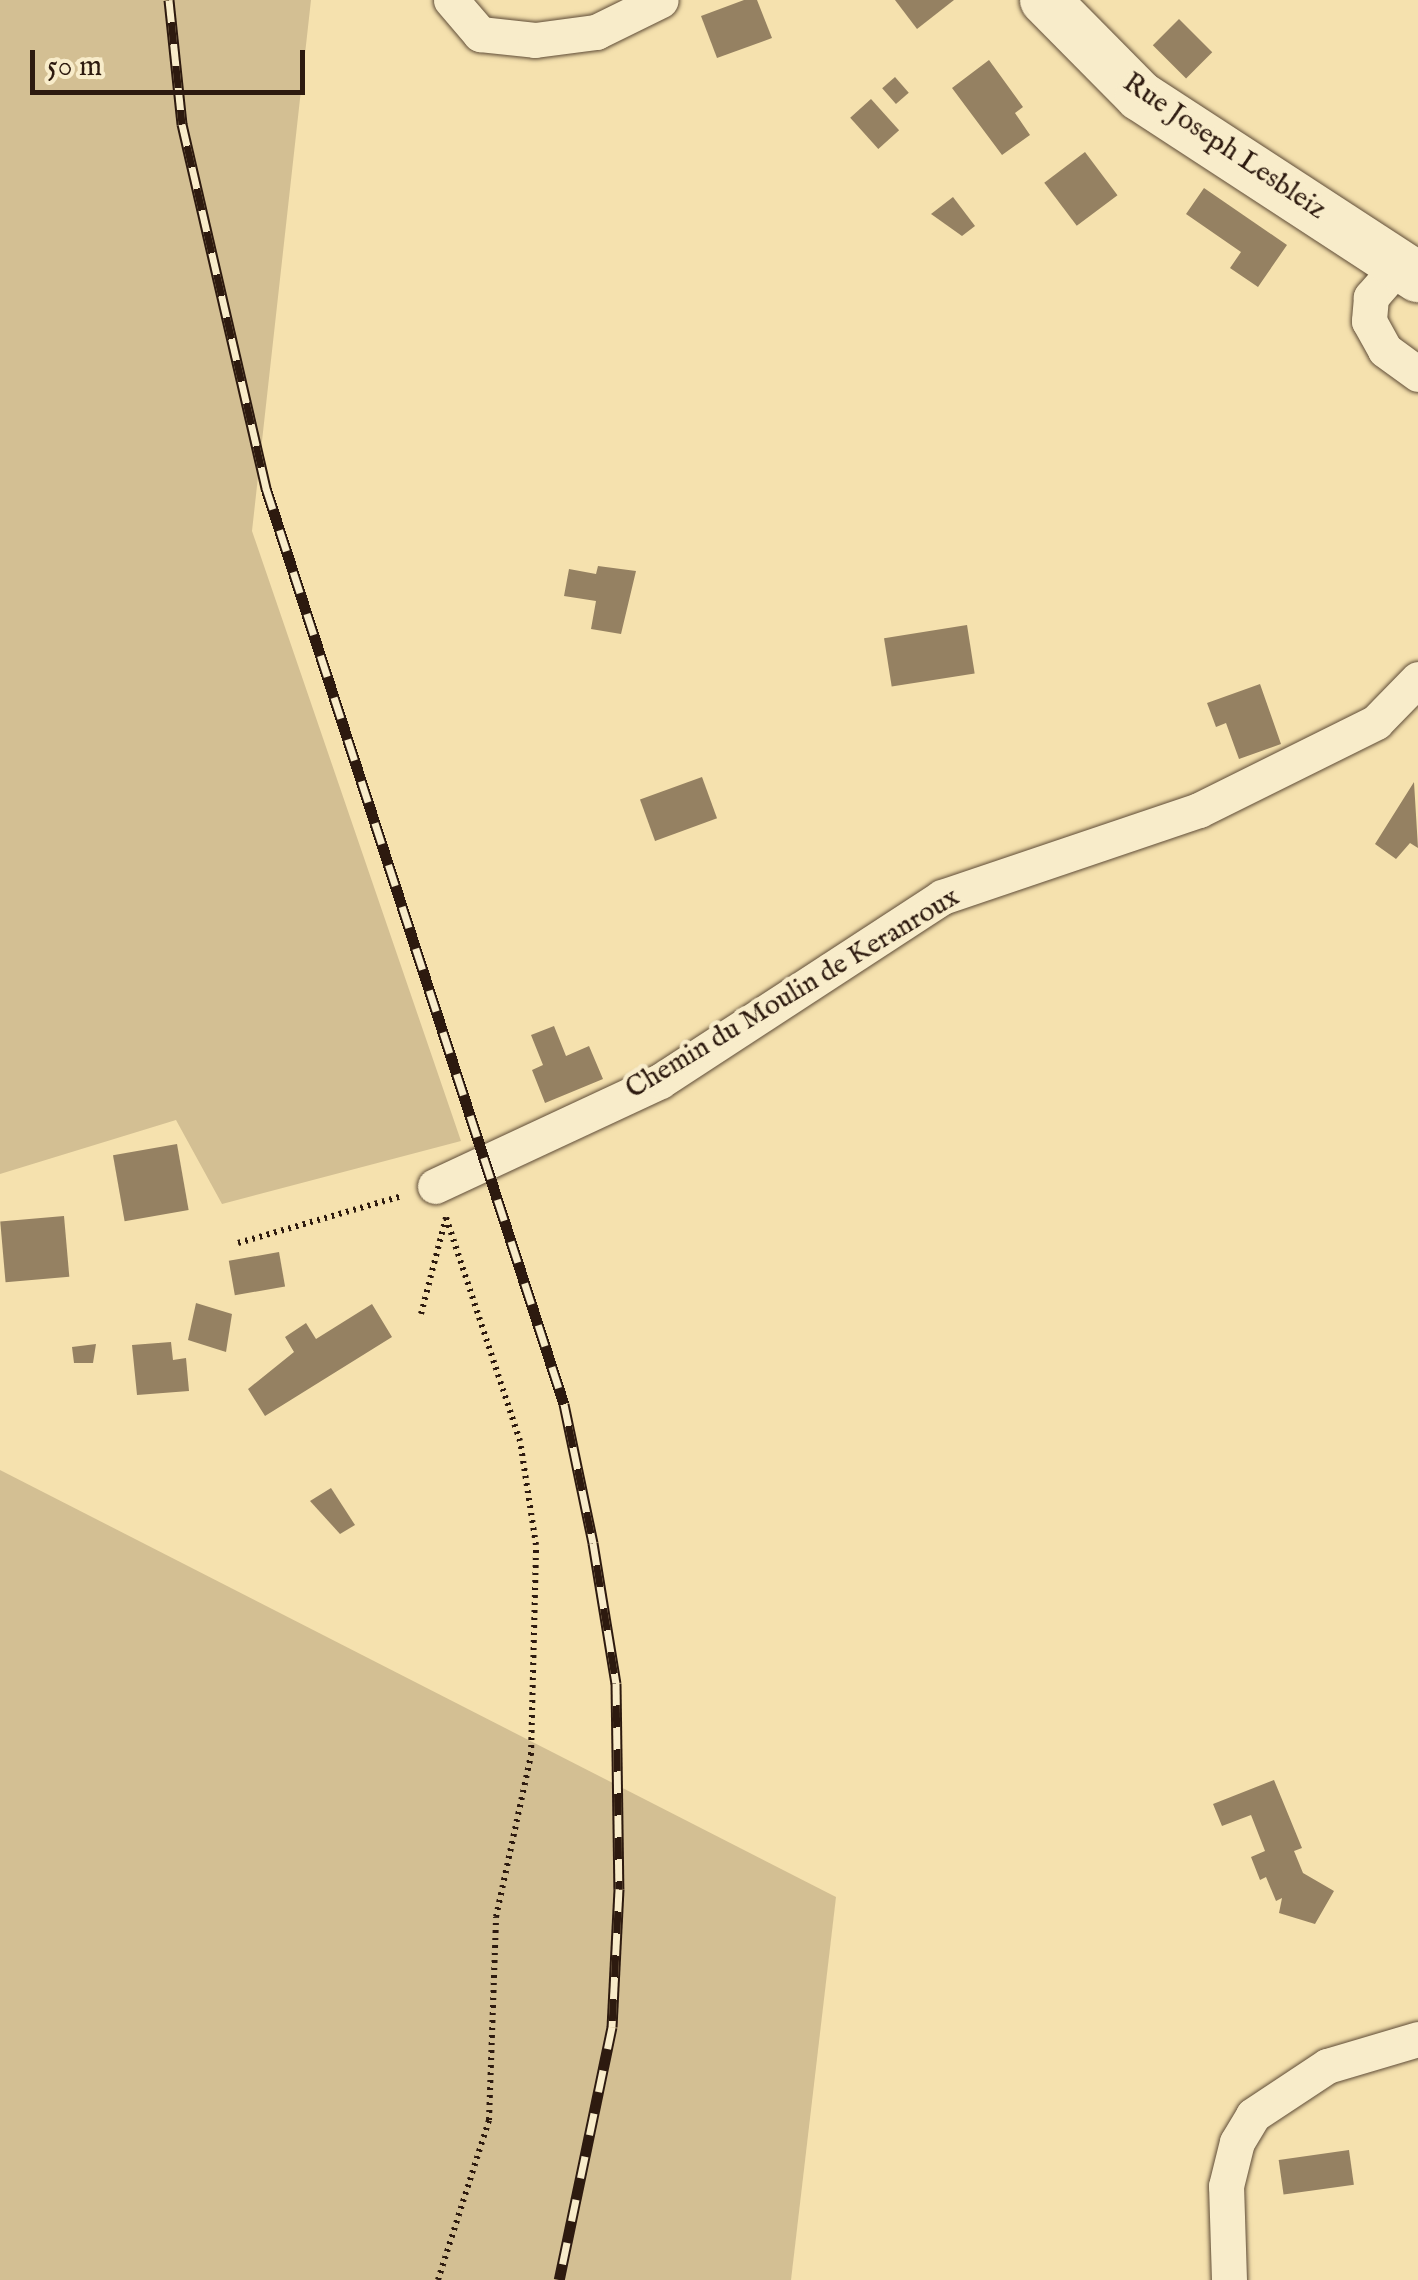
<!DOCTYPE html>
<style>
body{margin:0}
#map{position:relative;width:1418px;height:2280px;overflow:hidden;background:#f5e1ae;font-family:"IM FELL English",serif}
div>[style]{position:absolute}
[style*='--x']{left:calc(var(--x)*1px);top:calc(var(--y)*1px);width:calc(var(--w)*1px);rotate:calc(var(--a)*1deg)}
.green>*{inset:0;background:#d3bf93}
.building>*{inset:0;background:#958162;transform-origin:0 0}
.path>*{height:6px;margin-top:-3px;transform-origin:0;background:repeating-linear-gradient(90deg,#2d1a0f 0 2.5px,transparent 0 7.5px)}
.roads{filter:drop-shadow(0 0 2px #5f4c37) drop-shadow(0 0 2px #5f4c37)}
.minor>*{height:35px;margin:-17.5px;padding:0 17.5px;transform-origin:17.5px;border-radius:17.5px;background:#f8ecca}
.secondary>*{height:50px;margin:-25px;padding:0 25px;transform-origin:25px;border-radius:25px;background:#f8ecca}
.rail>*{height:11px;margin-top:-5.5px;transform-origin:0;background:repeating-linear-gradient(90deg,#f8ecca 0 22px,#2d1a0f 0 44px);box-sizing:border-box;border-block:2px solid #2d1a0f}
span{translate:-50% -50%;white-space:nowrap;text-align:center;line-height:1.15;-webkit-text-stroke:9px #f8ecca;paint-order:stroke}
.street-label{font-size:28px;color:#2d1a0f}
.scale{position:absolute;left:30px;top:50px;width:275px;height:45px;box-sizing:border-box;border:5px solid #2d1a0f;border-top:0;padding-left:12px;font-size:30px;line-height:35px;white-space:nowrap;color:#2d1a0f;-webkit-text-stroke:8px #f8ecca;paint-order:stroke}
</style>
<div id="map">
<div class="green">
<div style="clip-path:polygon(0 0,311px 0,252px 531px,461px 1141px,222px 1204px,176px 1120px,0 1174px)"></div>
<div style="clip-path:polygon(0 1470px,836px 1897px,791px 2280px,0 2280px)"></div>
</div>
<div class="building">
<div style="clip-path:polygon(744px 0,757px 0,772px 38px,717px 58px,701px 16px)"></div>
<div style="clip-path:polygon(895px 0,954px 0,917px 29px)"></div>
<div style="left:1179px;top:19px;width:47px;height:37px;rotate:45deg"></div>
<div style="clip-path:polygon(989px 60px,1023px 107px,1015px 113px,1030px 135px,1002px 155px,952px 88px)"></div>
<div style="left:895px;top:77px;width:21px;height:17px;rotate:49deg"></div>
<div style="left:871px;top:99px;width:42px;height:28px;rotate:48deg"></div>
<div style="left:1085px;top:152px;width:54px;height:51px;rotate:53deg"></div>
<div style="clip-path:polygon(1204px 188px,1287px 245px,1258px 287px,1230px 268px,1241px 252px,1186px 214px)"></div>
<div style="clip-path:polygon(953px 197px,975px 226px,962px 236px,931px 214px)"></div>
<div style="clip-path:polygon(598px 566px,636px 571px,621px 634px,591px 629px,596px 601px,564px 596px,569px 569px,596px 574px)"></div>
<div style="left:967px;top:625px;width:49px;height:84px;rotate:81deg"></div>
<div style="clip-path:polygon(1260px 684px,1281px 744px,1239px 759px,1226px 723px,1216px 727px,1207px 703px)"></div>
<div style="left:702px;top:777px;width:44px;height:66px;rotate:70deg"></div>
<div style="clip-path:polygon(1414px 782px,1418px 848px,1410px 843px,1396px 859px,1375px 844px)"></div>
<div style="clip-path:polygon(554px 1026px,566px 1056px,589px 1046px,603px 1079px,545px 1103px,532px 1070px,543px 1065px,531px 1035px)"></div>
<div style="left:177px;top:1144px;width:67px;height:65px;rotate:80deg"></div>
<div style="left:64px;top:1216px;width:61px;height:64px;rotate:85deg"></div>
<div style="left:279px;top:1252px;width:35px;height:51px;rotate:80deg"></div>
<div style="clip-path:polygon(196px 1303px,232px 1314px,226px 1352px,188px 1340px)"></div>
<div style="clip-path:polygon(372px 1304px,392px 1337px,265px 1416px,248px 1389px,294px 1352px,285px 1337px,306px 1323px,316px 1339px)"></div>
<div style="clip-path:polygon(171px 1342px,173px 1360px,186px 1358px,189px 1391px,137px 1395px,132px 1345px)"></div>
<div style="clip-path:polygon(96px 1344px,93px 1363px,74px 1363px,72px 1347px)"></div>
<div style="clip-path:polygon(331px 1488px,355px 1525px,340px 1534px,310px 1501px)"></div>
<div style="clip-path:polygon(1274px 1780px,1302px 1848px,1294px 1851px,1303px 1873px,1334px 1891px,1315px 1924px,1279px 1913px,1282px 1898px,1276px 1901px,1266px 1877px,1260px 1880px,1251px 1857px,1265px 1851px,1251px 1815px,1222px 1826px,1213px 1804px)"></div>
<div style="left:1349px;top:2150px;width:35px;height:71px;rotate:82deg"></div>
</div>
<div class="path">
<div style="--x:238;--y:1243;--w:171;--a:-16"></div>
<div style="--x:421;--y:1314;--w:100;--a:-75.5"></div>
<div style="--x:438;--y:2280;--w:168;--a:-72.3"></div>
<div style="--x:489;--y:2120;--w:203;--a:-88"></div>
<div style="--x:496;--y:1917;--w:166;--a:-77.8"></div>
<div style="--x:531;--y:1755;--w:210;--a:-88.6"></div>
<div style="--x:536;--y:1545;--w:105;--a:-98.7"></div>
<div style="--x:520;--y:1441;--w:236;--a:-108.3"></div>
</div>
<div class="roads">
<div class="minor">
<div style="--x:451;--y:0;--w:45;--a:49.5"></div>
<div style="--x:480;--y:34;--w:55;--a:6.2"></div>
<div style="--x:535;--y:40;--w:62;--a:-7.5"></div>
<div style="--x:596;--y:32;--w:72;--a:-26.2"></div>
<div style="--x:1399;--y:265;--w:43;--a:131.2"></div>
<div style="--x:1371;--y:297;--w:24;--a:95"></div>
<div style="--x:1369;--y:321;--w:33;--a:61"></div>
<div style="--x:1385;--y:350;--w:41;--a:36"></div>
<div style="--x:435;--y:1186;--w:248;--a:-25"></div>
<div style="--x:660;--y:1081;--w:337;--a:-33.1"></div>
<div style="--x:942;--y:897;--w:271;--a:-18.7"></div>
<div style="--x:1199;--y:810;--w:198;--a:-26.4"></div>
<div style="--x:1376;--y:722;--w:60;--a:-45.7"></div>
<div style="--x:1229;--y:2280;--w:94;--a:-91.8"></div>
<div style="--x:1226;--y:2186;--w:45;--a:-76"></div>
<div style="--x:1237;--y:2142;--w:31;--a:-59"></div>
<div style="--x:1253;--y:2115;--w:89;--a:-33.5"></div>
<div style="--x:1327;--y:2066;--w:95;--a:-16.5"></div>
</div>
<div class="secondary">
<div style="--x:1045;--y:0;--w:135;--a:45.3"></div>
<div style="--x:1140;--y:96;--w:332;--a:33.1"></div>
</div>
</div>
<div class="rail">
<div style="--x:169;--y:0;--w:125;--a:84"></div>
<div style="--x:182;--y:124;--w:374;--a:77"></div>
<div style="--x:266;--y:488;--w:963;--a:71.98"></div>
<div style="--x:564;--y:1404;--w:142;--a:78.2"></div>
<div style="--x:593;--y:1543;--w:142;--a:80.7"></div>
<div style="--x:616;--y:1683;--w:206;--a:89.2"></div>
<div style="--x:619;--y:1889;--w:138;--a:92.9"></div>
<div style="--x:612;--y:2027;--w:258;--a:101.8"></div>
</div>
<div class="street-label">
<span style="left:1224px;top:147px;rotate:34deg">Rue Joseph Lesbleiz</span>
<span style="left:793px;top:994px;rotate:-31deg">Chemin du Moulin de Keranroux</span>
</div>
<div class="scale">50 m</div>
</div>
